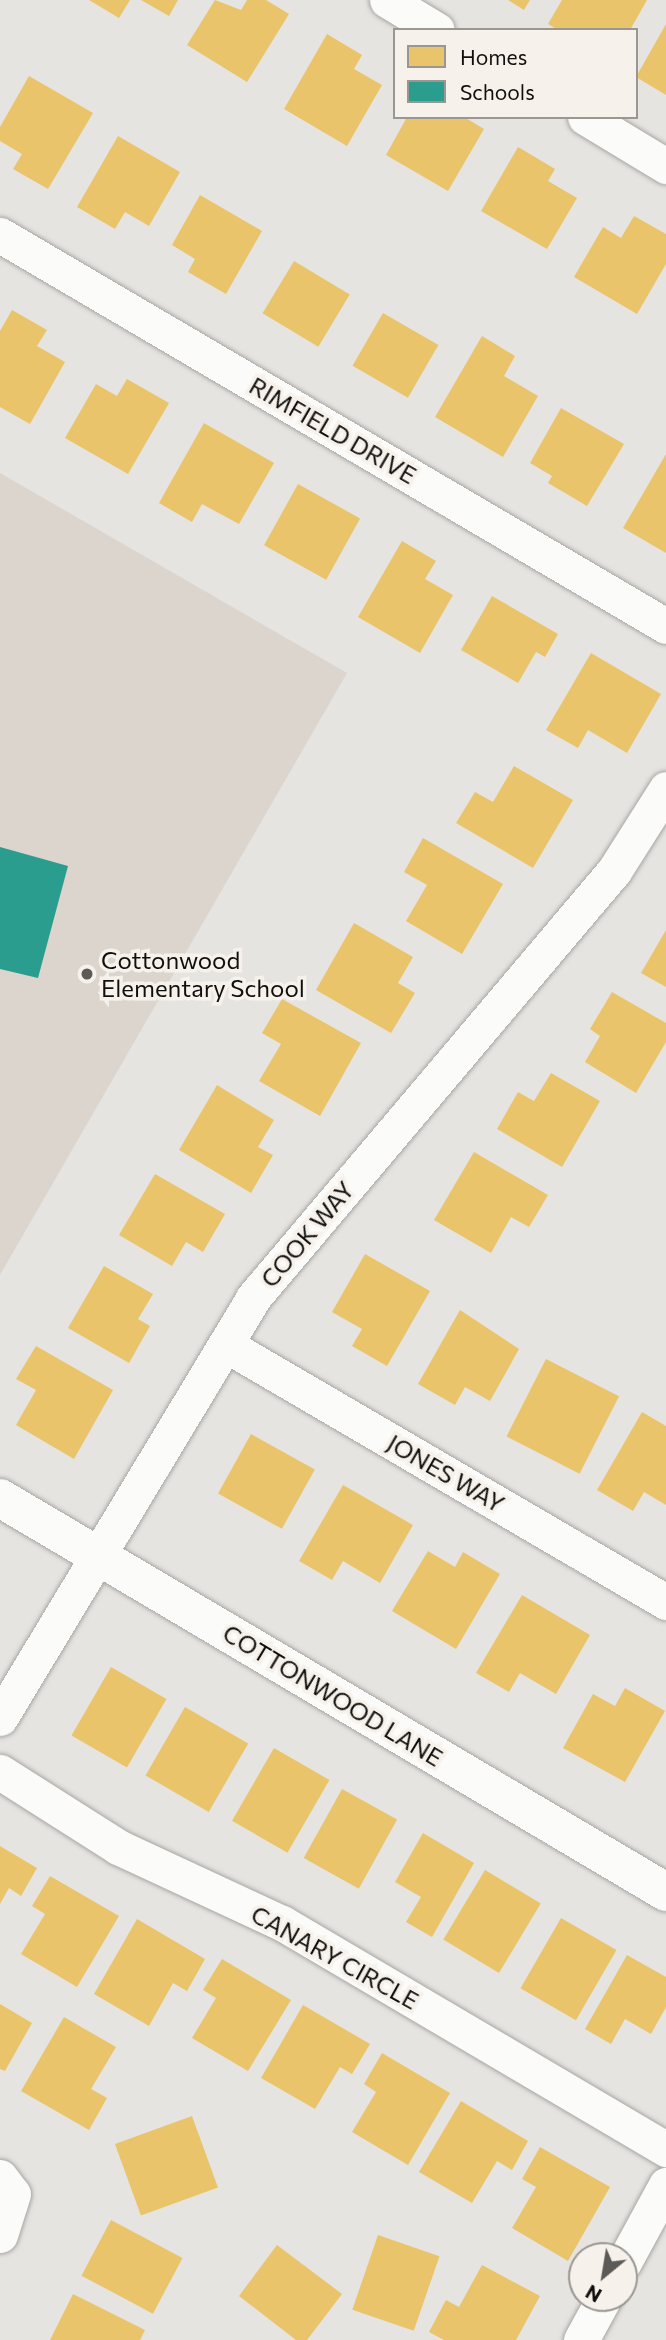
<!DOCTYPE html>
<style>
body{margin:0}
#map{position:relative;width:666px;height:2340px;overflow:hidden;background:#e6e4e1;font-family:Commissioner,sans-serif}
div>[style]{position:absolute}
[style*='--x']{left:calc(var(--x)*1px);top:calc(var(--y)*1px);width:calc(var(--w)*1px);rotate:calc(var(--a)*1deg)}
.built>*{inset:0;background:#dbd5cd}
.homes>*{inset:0;background:#e9c46a;transform-origin:0 0}
.schools>*{inset:0;background:#2a9d8f}
.roads{filter:drop-shadow(0 0 2px #a8a6a4) drop-shadow(0 0 2px #a8a6a4)}
.street>*{height:35px;margin:-17.5px;padding:0 17.5px;transform-origin:17.5px;border-radius:17.5px;background:#fbfbfa}
.secondary>*{height:38px;margin:-19px;padding:0 19px;transform-origin:19px;border-radius:19px;background:#fbfbfa}
.dots>*{width:19px;height:19px;translate:-50% -50%;box-sizing:border-box;border:4px solid #f6f2eb;border-radius:50%}
span{translate:-50% -50%;white-space:nowrap;text-align:center;line-height:1.15;-webkit-text-stroke:7px #f6f2eb;paint-order:stroke}
.street-label{font-size:24px;color:#100f0d}
.poi-label{font-size:24px;color:#100f0d}
.left{translate:0 -50%;text-align:left}
.legend{position:absolute;left:393px;top:28px;width:245px;height:91px;box-sizing:border-box;background:#f6f2eb;border:2px solid #9a9792;margin:0;padding:9px 12px;list-style:none;font-size:21px;color:#100f0d}
.legend li{display:flex;align-items:center;gap:14px;height:35px}
.legend b{width:35px;border:2px solid #9a9792}
.north{position:absolute;left:568px;top:2242px;width:70px;height:70px;box-sizing:border-box;background:#f6f2eb;border:2px solid #9a9792;border-radius:50%;rotate:210deg;font-size:19px;font-weight:700;line-height:28px;text-align:center;color:#100f0d}
.north::after{content:'';display:block;margin:auto;width:24px;height:32px;background:#5b5a57;clip-path:polygon(50% 0,100% 100%,50% 72%,0 100%)}
</style>
<div id="map">
<div class="built">
<div style="clip-path:polygon(0 473px,347px 673px,0 1275px)"></div>
</div>
<div class="homes">
<div style="clip-path:polygon(89px 0,130px 0,119px 18px)"></div>
<div style="clip-path:polygon(141px 0,178px 0,169px 16px)"></div>
<div style="clip-path:polygon(215px 0,241px 10px,247px 0,266px 0,289px 14px,247px 82px,187px 45px)"></div>
<div style="clip-path:polygon(508px 0,530px 0,524px 10px)"></div>
<div style="clip-path:polygon(562px 0,647px 0,630px 30px,558px 30px,548px 24px)"></div>
<div style="clip-path:polygon(666px 24px,666px 95px,636px 77px)"></div>
<div style="clip-path:polygon(327px 34px,362px 55px,354px 69px,382px 85px,347px 146px,284px 109px)"></div>
<div style="clip-path:polygon(29px 76px,93px 113px,48px 189px,13px 169px,22px 154px,0 141px,0 127px)"></div>
<div style="clip-path:polygon(407px 117px,464px 117px,484px 129px,448px 191px,386px 155px)"></div>
<div style="clip-path:polygon(118px 136px,180px 172px,149px 226px,125px 212px,115px 229px,77px 207px)"></div>
<div style="clip-path:polygon(518px 147px,555px 169px,548px 181px,577px 198px,547px 249px,481px 211px)"></div>
<div style="clip-path:polygon(200px 195px,262px 231px,226px 294px,188px 272px,195px 259px,172px 245px)"></div>
<div style="clip-path:polygon(634px 216px,666px 234px,666px 264px,637px 314px,574px 277px,603px 227px,621px 238px)"></div>
<div style="left:294px;top:261px;width:65px;height:61px;rotate:31deg"></div>
<div style="clip-path:polygon(12px 310px,47px 330px,37px 346px,65px 362px,30px 424px,0 407px,0 331px)"></div>
<div style="left:383px;top:313px;width:64px;height:61px;rotate:30deg"></div>
<div style="clip-path:polygon(482px 336px,515px 356px,504px 376px,538px 396px,503px 457px,435px 417px)"></div>
<div style="clip-path:polygon(127px 379px,169px 403px,128px 474px,65px 438px,96px 384px,117px 396px)"></div>
<div style="clip-path:polygon(561px 408px,624px 444px,587px 506px,548px 483px,552px 476px,530px 463px)"></div>
<div style="clip-path:polygon(204px 423px,274px 463px,239px 524px,202px 504px,192px 522px,159px 503px)"></div>
<div style="clip-path:polygon(666px 454px,666px 553px,623px 528px)"></div>
<div style="left:298px;top:484px;width:71px;height:70px;rotate:29deg"></div>
<div style="clip-path:polygon(402px 541px,436px 561px,425px 579px,453px 595px,420px 653px,358px 617px)"></div>
<div style="clip-path:polygon(492px 596px,558px 634px,545px 657px,536px 652px,518px 683px,461px 650px)"></div>
<div style="clip-path:polygon(591px 653px,661px 694px,627px 753px,588px 730px,578px 748px,546px 730px)"></div>
<div style="clip-path:polygon(514px 766px,573px 800px,533px 868px,456px 823px,475px 792px,493px 802px)"></div>
<div style="clip-path:polygon(423px 838px,503px 884px,462px 954px,406px 921px,427px 885px,404px 872px)"></div>
<div style="clip-path:polygon(354px 923px,413px 957px,398px 983px,415px 993px,391px 1033px,316px 990px)"></div>
<div style="clip-path:polygon(666px 930px,666px 987px,641px 973px)"></div>
<div style="clip-path:polygon(612px 992px,666px 1023px,666px 1042px,636px 1093px,585px 1062px,600px 1036px,590px 1029px)"></div>
<div style="clip-path:polygon(282px 999px,361px 1043px,320px 1116px,259px 1081px,281px 1044px,262px 1033px)"></div>
<div style="clip-path:polygon(551px 1073px,600px 1101px,562px 1167px,497px 1129px,518px 1092px,534px 1101px)"></div>
<div style="clip-path:polygon(217px 1085px,274px 1120px,258px 1147px,273px 1155px,251px 1193px,179px 1150px)"></div>
<div style="clip-path:polygon(474px 1152px,548px 1195px,529px 1227px,511px 1217px,491px 1253px,434px 1220px)"></div>
<div style="clip-path:polygon(155px 1174px,225px 1214px,203px 1252px,186px 1242px,172px 1266px,119px 1235px)"></div>
<div style="clip-path:polygon(365px 1254px,430px 1291px,387px 1366px,352px 1346px,362px 1329px,332px 1312px)"></div>
<div style="clip-path:polygon(104px 1266px,153px 1294px,138px 1319px,150px 1326px,129px 1363px,68px 1328px)"></div>
<div style="clip-path:polygon(460px 1310px,519px 1349px,490px 1401px,465px 1387px,455px 1405px,418px 1384px)"></div>
<div style="clip-path:polygon(36px 1346px,113px 1390px,74px 1459px,16px 1425px,36px 1390px,16px 1379px)"></div>
<div style="left:546px;top:1359px;width:82px;height:87px;rotate:27deg"></div>
<div style="clip-path:polygon(642px 1412px,666px 1426px,666px 1505px,644px 1492px,633px 1511px,597px 1490px)"></div>
<div style="left:251px;top:1434px;width:73px;height:68px;rotate:29deg"></div>
<div style="clip-path:polygon(343px 1485px,413px 1525px,380px 1583px,343px 1561px,332px 1580px,299px 1561px)"></div>
<div style="clip-path:polygon(428px 1551px,455px 1567px,463px 1552px,500px 1574px,456px 1649px,392px 1611px)"></div>
<div style="clip-path:polygon(522px 1595px,590px 1635px,556px 1694px,520px 1673px,509px 1692px,476px 1673px)"></div>
<div style="left:111px;top:1667px;width:64px;height:79px;rotate:30deg"></div>
<div style="clip-path:polygon(625px 1688px,665px 1711px,625px 1782px,563px 1748px,593px 1694px,615px 1706px)"></div>
<div style="left:185px;top:1707px;width:73px;height:79px;rotate:30deg"></div>
<div style="left:274px;top:1748px;width:64px;height:84px;rotate:30deg"></div>
<div style="left:342px;top:1789px;width:63px;height:79px;rotate:29deg"></div>
<div style="clip-path:polygon(423px 1833px,474px 1863px,432px 1937px,406px 1922px,421px 1897px,395px 1882px)"></div>
<div style="clip-path:polygon(0 1846px,37px 1868px,21px 1896px,9px 1888px,0 1904px)"></div>
<div style="left:485px;top:1870px;width:65px;height:81px;rotate:31deg"></div>
<div style="clip-path:polygon(50px 1876px,119px 1916px,77px 1987px,21px 1954px,45px 1914px,32px 1906px)"></div>
<div style="left:561px;top:1918px;width:64px;height:81px;rotate:30deg"></div>
<div style="clip-path:polygon(137px 1919px,205px 1959px,187px 1991px,173px 1983px,149px 2026px,94px 1994px)"></div>
<div style="clip-path:polygon(627px 1955px,666px 1977px,666px 2007px,651px 2034px,625px 2019px,611px 2044px,585px 2029px)"></div>
<div style="clip-path:polygon(222px 1959px,291px 2000px,248px 2071px,192px 2038px,216px 1998px,203px 1990px)"></div>
<div style="clip-path:polygon(0 2004px,32px 2023px,5px 2071px,0 2069px)"></div>
<div style="clip-path:polygon(303px 2005px,370px 2044px,352px 2074px,340px 2067px,315px 2109px,261px 2078px)"></div>
<div style="clip-path:polygon(64px 2017px,116px 2047px,91px 2089px,107px 2098px,89px 2130px,21px 2091px)"></div>
<div style="clip-path:polygon(382px 2053px,450px 2093px,408px 2165px,352px 2132px,376px 2092px,364px 2084px)"></div>
<div style="clip-path:polygon(461px 2101px,528px 2141px,512px 2170px,497px 2161px,472px 2203px,419px 2172px)"></div>
<div style="left:192px;top:2116px;width:76px;height:82px;rotate:70deg"></div>
<div style="clip-path:polygon(540px 2147px,610px 2187px,568px 2261px,512px 2228px,536px 2187px,522px 2179px)"></div>
<div style="left:111px;top:2220px;width:81px;height:63px;rotate:28deg"></div>
<div style="left:378px;top:2235px;width:65px;height:79px;rotate:19deg"></div>
<div style="clip-path:polygon(277px 2245px,342px 2294px,307px 2340px,296px 2340px,239px 2296px)"></div>
<div style="clip-path:polygon(482px 2265px,540px 2296px,516px 2340px,444px 2340px,429px 2332px,446px 2300px,459px 2307px)"></div>
<div style="clip-path:polygon(73px 2294px,145px 2330px,140px 2340px,50px 2340px)"></div>
</div>
<div class="schools">
<div style="clip-path:polygon(0 847px,68px 866px,38px 978px,0 969px)"></div>
</div>
<div class="roads">
<div class="street">
<div style="--x:387;--y:0;--w:58;--a:31"></div>
<div style="--x:585;--y:117;--w:95;--a:31.2"></div>
<div style="--x:0;--y:235;--w:772;--a:30.42"></div>
<div style="--x:226;--y:1345;--w:510;--a:30.29"></div>
<div style="--x:0;--y:1718;--w:490;--a:-58.9"></div>
<div style="--x:253;--y:1298;--w:559;--a:-49.79"></div>
<div style="--x:614;--y:871;--w:97;--a:-57.6"></div>
<div style="--x:0;--y:1772;--w:140;--a:32.4"></div>
<div style="--x:118;--y:1847;--w:181;--a:24.9"></div>
<div style="--x:282;--y:1923;--w:446;--a:30.5"></div>
<div style="--x:0;--y:2177;--w:21;--a:53"></div>
<div style="--x:13;--y:2194;--w:43;--a:107.6"></div>
<div style="--x:624;--y:2262;--w:88;--a:-61.4"></div>
<div style="--x:581;--y:2340;--w:48;--a:-61.3"></div>
</div>
<div class="secondary">
<div style="--x:0;--y:1498;--w:774;--a:30.61"></div>
</div>
</div>
<div class="dots">
<div style="left:87px;top:974px;background:#5b5a57"></div>
</div>
<div class="street-label">
<span style="left:333px;top:430px;rotate:30deg">RIMFIELD DRIVE</span>
<span style="left:307px;top:1234px;rotate:-50deg">COOK WAY</span>
<span style="left:446px;top:1473px;rotate:30deg">JONES WAY</span>
<span style="left:333px;top:1695px;rotate:31deg">COTTONWOOD LANE</span>
<span style="left:335px;top:1957px;rotate:29deg">CANARY CIRCLE</span>
</div>
<div class="poi-label">
<span class="left" style="left:101px;top:974px">Cottonwood<br>Elementary School</span>
</div>
<ul class="legend">
<li><b style="height:19px;background:#e9c46a"></b>Homes</li>
<li><b style="height:19px;background:#2a9d8f"></b>Schools</li>
</ul>
<div class="north">N</div>
</div>
